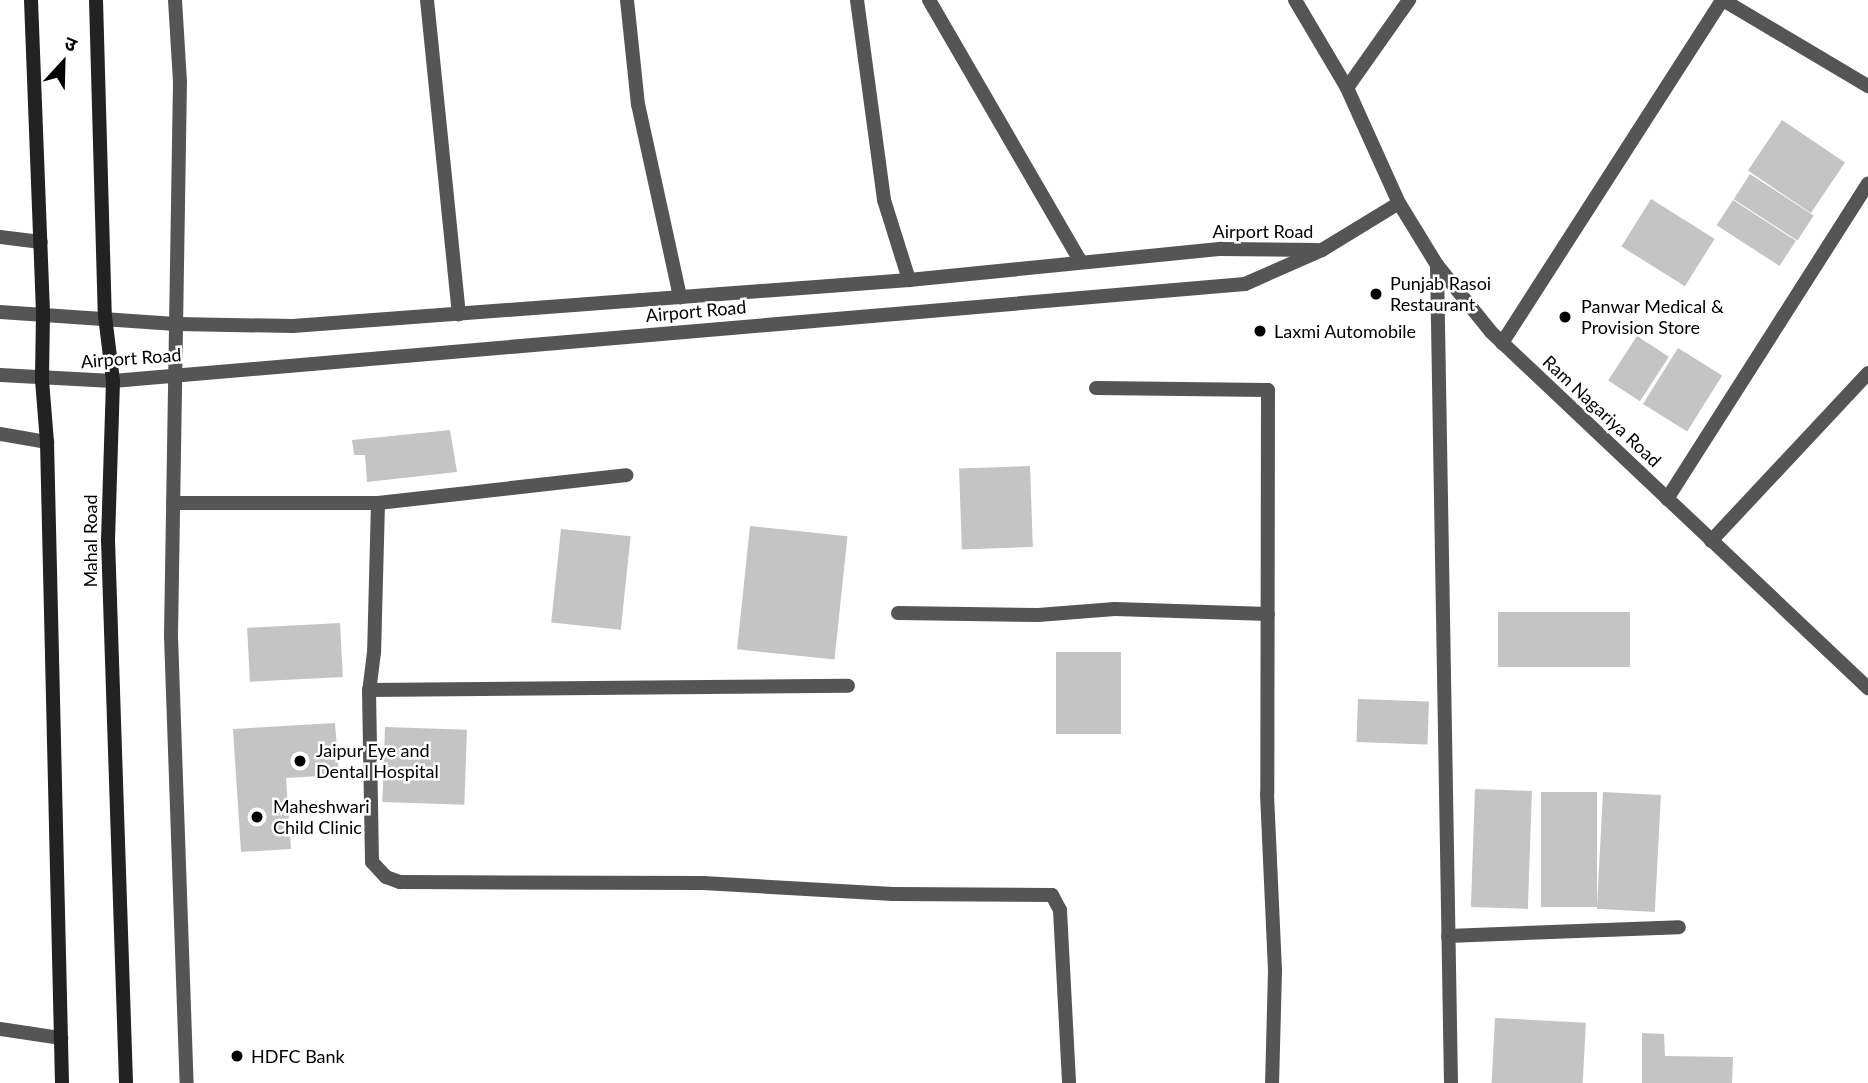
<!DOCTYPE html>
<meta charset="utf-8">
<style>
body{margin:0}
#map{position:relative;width:1868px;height:1083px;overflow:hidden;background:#fff;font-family:Lato,"Noto Sans Devanagari",sans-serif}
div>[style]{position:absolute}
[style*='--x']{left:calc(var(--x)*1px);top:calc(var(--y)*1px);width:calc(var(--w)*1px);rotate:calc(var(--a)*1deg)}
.building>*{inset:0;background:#c4c4c4;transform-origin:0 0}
.minor>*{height:14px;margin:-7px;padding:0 7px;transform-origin:7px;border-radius:7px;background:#555}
.tertiary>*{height:14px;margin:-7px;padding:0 7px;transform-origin:7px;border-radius:7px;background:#555}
.secondary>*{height:14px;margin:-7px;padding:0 7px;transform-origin:7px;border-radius:7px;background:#222}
.dots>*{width:19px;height:19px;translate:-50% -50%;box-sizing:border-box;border:4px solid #fff;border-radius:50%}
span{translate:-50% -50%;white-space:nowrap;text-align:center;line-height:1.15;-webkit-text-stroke:5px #fff;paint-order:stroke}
.street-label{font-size:18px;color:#000}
.poi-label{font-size:18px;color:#000}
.left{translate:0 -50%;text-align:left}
.north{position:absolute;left:28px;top:28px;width:70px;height:70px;-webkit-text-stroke:5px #fff;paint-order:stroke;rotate:22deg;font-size:19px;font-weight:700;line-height:28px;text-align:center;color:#000}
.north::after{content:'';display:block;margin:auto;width:24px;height:32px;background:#000;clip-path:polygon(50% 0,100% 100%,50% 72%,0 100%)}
</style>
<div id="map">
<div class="building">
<div style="left:1782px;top:120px;width:76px;height:61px;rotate:34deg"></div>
<div style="left:1750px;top:174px;width:76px;height:30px;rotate:33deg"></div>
<div style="left:1651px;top:199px;width:75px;height:56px;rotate:32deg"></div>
<div style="left:1733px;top:200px;width:75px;height:30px;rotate:33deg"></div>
<div style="left:1637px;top:336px;width:38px;height:53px;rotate:33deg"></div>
<div style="left:1678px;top:348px;width:52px;height:66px;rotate:32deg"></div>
<div style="clip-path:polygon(450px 430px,457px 472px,367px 482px,365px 455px,354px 455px,352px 440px)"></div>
<div style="left:1030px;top:466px;width:81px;height:71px;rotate:88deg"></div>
<div style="left:750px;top:526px;width:98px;height:124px;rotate:6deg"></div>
<div style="left:561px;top:529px;width:70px;height:94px;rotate:6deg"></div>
<div style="left:1498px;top:612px;width:132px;height:55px"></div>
<div style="left:340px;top:623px;width:54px;height:93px;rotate:87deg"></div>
<div style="left:1121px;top:652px;width:82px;height:65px;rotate:90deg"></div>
<div style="left:1358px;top:699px;width:71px;height:43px;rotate:2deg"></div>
<div style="clip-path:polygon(335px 723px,339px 775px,286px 778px,291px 849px,241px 852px,233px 729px)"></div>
<div style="left:385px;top:727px;width:82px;height:75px;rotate:2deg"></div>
<div style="left:1475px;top:789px;width:57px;height:118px;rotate:2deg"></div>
<div style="left:1541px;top:792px;width:56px;height:115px"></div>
<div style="left:1603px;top:792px;width:58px;height:117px;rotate:3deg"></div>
<div style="left:1495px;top:1018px;width:91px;height:65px;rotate:3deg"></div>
<div style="clip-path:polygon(1642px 1033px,1664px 1034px,1665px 1056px,1733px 1057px,1732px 1083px,1642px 1083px)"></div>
</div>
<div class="minor">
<div style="--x:427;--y:0;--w:316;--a:84.2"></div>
<div style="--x:627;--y:0;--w:105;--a:84"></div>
<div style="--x:638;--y:104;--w:198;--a:77.7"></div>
<div style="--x:857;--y:0;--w:202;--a:82.3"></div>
<div style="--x:884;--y:200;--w:84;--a:72.6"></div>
<div style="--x:929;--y:0;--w:302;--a:59.9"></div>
<div style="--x:1723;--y:0;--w:169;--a:30.7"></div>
<div style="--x:1347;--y:88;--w:108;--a:-54.8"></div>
<div style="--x:1437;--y:265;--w:818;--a:89.02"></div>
<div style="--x:1502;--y:343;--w:407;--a:-57.3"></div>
<div style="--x:1096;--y:388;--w:172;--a:0.7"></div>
<div style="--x:1268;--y:390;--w:404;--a:90.1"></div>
<div style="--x:1267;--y:794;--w:177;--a:87.4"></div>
<div style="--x:1275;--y:971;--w:112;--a:91.5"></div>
<div style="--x:1667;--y:499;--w:374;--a:-57.5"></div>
<div style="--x:173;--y:503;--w:205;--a:0"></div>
<div style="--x:378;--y:503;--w:250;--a:-6.4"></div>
<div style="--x:378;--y:503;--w:149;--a:91.5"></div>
<div style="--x:374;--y:652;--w:38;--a:97"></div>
<div style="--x:369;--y:690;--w:172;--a:89"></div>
<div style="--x:372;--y:862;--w:21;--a:47"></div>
<div style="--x:386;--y:877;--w:15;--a:20"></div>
<div style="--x:400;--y:882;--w:303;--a:0.2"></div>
<div style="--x:703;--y:883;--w:190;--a:3.3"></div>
<div style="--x:893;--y:894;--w:159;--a:0.4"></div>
<div style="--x:1052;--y:895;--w:17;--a:62"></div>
<div style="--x:1060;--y:910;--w:173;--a:87"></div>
<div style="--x:1711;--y:541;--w:230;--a:-46.9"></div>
<div style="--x:898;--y:613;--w:140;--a:0.8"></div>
<div style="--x:1038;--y:615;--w:77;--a:-4.5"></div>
<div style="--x:1115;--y:609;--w:153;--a:1.9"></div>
<div style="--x:369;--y:690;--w:479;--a:-0.5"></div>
<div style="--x:1448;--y:936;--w:231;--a:-2.2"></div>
</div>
<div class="tertiary">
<div style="--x:175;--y:0;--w:81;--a:86.5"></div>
<div style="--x:180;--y:81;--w:555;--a:90.93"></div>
<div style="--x:171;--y:636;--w:447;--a:88"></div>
<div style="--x:1295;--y:0;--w:102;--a:59.4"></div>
<div style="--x:1347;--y:88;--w:126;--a:65.7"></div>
<div style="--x:0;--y:237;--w:41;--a:7"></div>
<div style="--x:0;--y:312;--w:176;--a:3.9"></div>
<div style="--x:176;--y:324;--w:117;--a:1"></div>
<div style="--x:293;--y:326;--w:618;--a:-4.27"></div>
<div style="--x:909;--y:280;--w:314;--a:-5.7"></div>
<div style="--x:1221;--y:249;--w:96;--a:0.6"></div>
<div style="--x:0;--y:375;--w:113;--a:3"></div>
<div style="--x:113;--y:381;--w:1136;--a:-4.9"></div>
<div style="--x:1245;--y:284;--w:84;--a:-23.8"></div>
<div style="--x:1322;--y:250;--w:90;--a:-31.4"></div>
<div style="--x:1399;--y:203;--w:73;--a:58.5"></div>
<div style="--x:1437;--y:265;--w:86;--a:51.1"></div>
<div style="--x:1491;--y:332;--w:519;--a:43.36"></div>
<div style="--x:0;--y:434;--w:48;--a:9.7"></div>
<div style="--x:0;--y:1029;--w:62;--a:8.4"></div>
</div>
<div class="secondary">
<div style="--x:31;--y:0;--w:314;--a:87.8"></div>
<div style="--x:43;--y:314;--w:66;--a:90.9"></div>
<div style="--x:42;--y:380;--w:62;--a:85.4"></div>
<div style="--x:47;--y:442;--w:641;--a:88.66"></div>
<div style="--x:96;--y:0;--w:316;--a:88.4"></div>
<div style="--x:105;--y:316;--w:65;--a:83"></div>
<div style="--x:113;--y:381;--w:159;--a:91.8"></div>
<div style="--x:108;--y:540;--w:543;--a:88.1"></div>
</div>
<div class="dots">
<div style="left:1376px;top:294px;background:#000"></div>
<div style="left:1565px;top:317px;background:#000"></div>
<div style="left:1260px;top:331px;background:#000"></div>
<div style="left:300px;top:761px;background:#000"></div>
<div style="left:257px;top:817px;background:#000"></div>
<div style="left:237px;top:1056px;background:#000"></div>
</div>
<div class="street-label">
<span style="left:1263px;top:231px">Airport Road</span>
<span style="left:696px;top:311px;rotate:-5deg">Airport Road</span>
<span style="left:131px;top:358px;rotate:-4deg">Airport Road</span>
<span style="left:1602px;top:411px;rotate:43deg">Ram Nagariya Road</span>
<span style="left:90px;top:541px;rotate:-90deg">Mahal Road</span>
</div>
<div class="poi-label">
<span class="left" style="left:1390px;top:294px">Punjab Rasoi<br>Restaurant</span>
<span class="left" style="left:1581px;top:317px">Panwar Medical &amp;<br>Provision Store</span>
<span class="left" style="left:1274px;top:331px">Laxmi Automobile</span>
<span class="left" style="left:316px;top:761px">Jaipur Eye and<br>Dental Hospital</span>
<span class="left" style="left:273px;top:817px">Maheshwari<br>Child Clinic</span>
<span class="left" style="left:251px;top:1056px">HDFC Bank</span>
</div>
<div class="north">उ</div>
</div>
